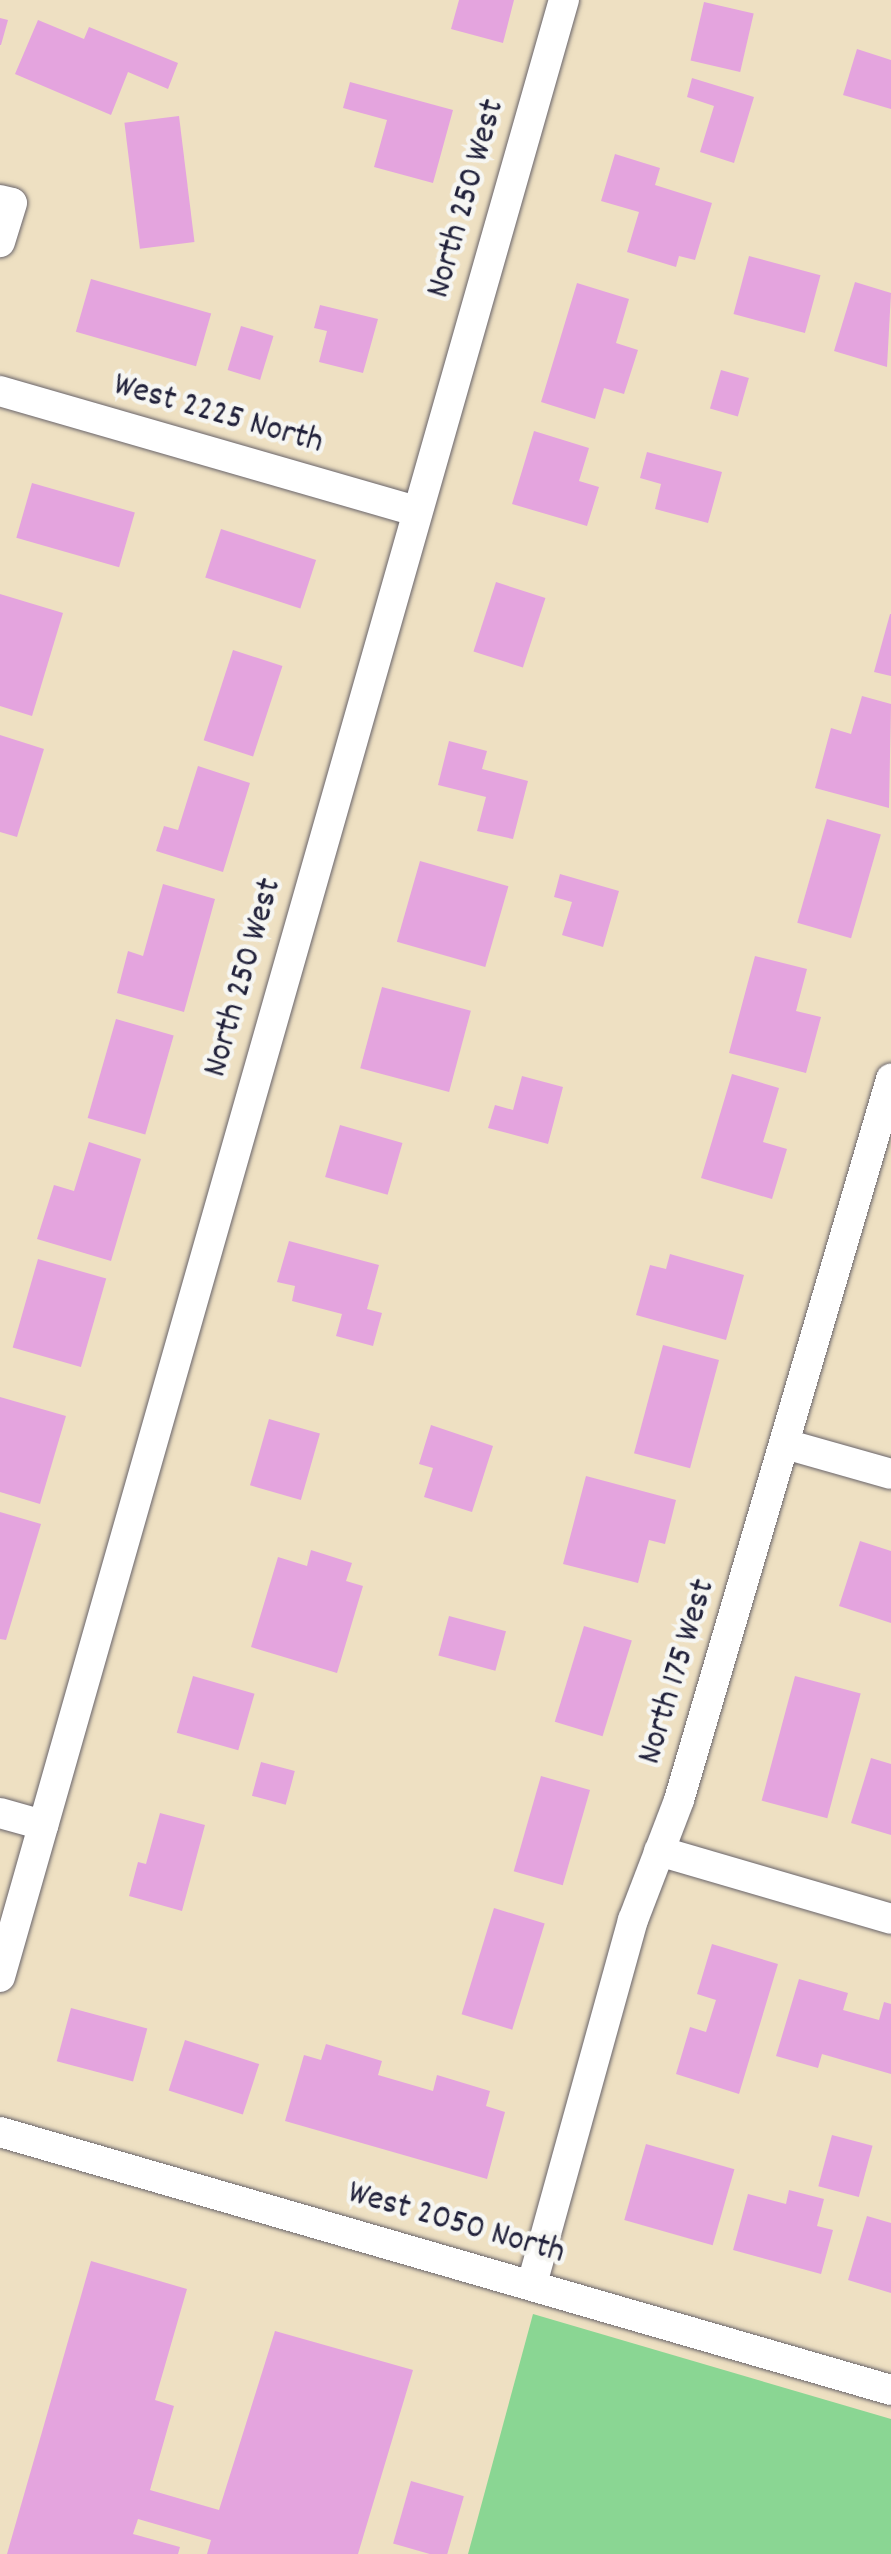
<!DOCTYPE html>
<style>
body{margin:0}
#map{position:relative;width:891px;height:2554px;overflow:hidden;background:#eee0c2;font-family:Dekko,sans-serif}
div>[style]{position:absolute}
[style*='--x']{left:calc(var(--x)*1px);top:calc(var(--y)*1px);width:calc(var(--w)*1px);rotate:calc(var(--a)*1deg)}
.green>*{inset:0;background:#8ad693}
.building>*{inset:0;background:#e4a4de;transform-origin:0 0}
.roads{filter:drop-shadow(0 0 2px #69646a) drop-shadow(0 0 2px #69646a)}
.street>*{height:30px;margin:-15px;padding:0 15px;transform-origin:15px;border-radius:15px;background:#fff}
span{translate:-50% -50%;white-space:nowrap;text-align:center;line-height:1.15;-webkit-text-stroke:9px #f6f6f2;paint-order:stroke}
.street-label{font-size:35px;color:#22223b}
</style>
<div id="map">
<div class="green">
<div style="clip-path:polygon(533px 2314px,891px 2419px,891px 2554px,468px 2554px)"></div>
</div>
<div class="building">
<div style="clip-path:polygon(459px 0,514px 0,503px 43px,451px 29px)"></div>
<div style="left:704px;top:2px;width:51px;height:60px;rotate:13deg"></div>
<div style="clip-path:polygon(0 18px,8px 20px,1px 45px,0 45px)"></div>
<div style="clip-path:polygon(38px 20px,84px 39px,89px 27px,178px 63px,168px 89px,128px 72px,111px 115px,15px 74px)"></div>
<div style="clip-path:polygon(857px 49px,891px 60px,891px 109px,843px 95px)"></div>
<div style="clip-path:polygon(692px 78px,754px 97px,734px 163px,700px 152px,714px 106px,687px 97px)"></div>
<div style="clip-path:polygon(350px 82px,453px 110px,433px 183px,374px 167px,387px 120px,343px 108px)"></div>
<div style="left:179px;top:116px;width:127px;height:55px;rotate:83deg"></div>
<div style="clip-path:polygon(615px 154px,660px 168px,655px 185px,712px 203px,695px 260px,679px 256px,676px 267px,627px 252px,639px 212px,601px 201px)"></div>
<div style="left:749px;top:256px;width:74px;height:60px;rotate:15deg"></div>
<div style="left:91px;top:279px;width:125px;height:55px;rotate:16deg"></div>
<div style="clip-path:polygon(855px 282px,891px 293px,887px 367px,834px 351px)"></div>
<div style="clip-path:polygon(577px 283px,629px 299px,616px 343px,638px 350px,624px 394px,604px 388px,595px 419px,541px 402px)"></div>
<div style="clip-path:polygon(320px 305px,378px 319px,363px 373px,319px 362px,327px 331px,314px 328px)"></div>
<div style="left:241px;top:326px;width:34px;height:46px;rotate:17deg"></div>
<div style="left:721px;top:370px;width:29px;height:40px;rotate:16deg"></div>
<div style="clip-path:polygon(534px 431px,589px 448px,579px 481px,599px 487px,587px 526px,512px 504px)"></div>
<div style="clip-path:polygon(647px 452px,722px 472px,708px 523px,655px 509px,661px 484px,640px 478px)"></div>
<div style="left:32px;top:483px;width:107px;height:57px;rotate:16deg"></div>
<div style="left:221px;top:529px;width:100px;height:51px;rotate:18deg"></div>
<div style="left:496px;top:582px;width:52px;height:73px;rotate:18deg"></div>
<div style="clip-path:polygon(0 594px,63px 613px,32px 716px,0 706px)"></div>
<div style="clip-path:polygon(890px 614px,891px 614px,891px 676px,874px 672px)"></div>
<div style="left:233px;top:650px;width:52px;height:95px;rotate:18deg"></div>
<div style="clip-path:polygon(862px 696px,891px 704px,889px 808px,815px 788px,831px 728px,851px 734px)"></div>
<div style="clip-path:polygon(0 735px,44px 749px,17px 837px,0 832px)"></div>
<div style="clip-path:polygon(449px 741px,487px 751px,482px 769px,528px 781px,513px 839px,477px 831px,486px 797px,438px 785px)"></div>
<div style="clip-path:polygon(198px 766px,250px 783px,223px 872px,156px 851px,164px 826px,178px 830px)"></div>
<div style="left:827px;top:819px;width:56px;height:108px;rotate:16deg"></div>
<div style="left:420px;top:861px;width:92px;height:84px;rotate:16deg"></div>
<div style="clip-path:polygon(560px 874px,619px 891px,603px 947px,562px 935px,572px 902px,554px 897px)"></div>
<div style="clip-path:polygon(163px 884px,215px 899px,184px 1012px,117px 993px,128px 951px,143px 956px)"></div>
<div style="clip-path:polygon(755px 956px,807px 969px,796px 1011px,821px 1017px,806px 1073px,729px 1053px)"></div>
<div style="left:382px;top:987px;width:92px;height:84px;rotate:15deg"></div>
<div style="left:116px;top:1019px;width:60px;height:103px;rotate:16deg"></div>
<div style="clip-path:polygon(732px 1074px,779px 1088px,763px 1142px,787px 1149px,772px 1199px,701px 1178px)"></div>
<div style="clip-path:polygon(522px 1076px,563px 1087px,548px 1144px,488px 1128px,495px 1105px,513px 1110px)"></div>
<div style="left:340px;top:1125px;width:65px;height:54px;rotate:16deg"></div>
<div style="clip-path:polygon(89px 1142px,141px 1159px,111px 1261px,37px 1239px,54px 1185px,74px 1191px)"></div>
<div style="clip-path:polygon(289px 1241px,379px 1265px,367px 1309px,382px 1313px,373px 1346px,336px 1336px,342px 1314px,292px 1301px,295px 1286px,277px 1282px)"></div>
<div style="clip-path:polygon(670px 1254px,744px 1275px,726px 1340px,636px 1315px,650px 1265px,666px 1269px)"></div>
<div style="left:38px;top:1259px;width:71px;height:92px;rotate:16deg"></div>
<div style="left:663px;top:1345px;width:58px;height:112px;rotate:15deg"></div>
<div style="clip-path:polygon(0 1397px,66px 1416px,40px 1504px,0 1492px)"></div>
<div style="left:269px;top:1419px;width:53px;height:69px;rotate:16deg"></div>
<div style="clip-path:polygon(431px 1425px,493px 1446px,472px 1512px,424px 1497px,433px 1468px,419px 1464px)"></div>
<div style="clip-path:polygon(586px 1476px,676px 1500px,665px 1544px,649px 1540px,638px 1583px,563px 1564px)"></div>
<div style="clip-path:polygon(0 1512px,41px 1524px,6px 1640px,0 1639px)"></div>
<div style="clip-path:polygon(860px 1541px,891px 1551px,891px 1623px,839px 1606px)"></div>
<div style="clip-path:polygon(311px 1550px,352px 1563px,346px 1581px,363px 1586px,337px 1673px,251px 1647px,278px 1557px,307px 1566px)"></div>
<div style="left:449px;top:1616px;width:59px;height:41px;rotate:15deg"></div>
<div style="left:584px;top:1626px;width:50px;height:100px;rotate:17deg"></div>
<div style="left:193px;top:1676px;width:64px;height:59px;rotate:16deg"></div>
<div style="left:795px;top:1676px;width:68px;height:129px;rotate:15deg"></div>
<div style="clip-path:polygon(871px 1758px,891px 1764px,891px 1835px,851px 1823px)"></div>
<div style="left:261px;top:1762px;width:35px;height:35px;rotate:15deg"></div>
<div style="left:541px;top:1776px;width:51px;height:99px;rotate:16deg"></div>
<div style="clip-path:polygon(160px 1813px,205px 1825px,182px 1911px,129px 1896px,138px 1862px,146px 1864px)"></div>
<div style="left:494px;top:1908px;width:53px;height:111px;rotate:17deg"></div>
<div style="clip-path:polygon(712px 1944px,778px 1964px,739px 2094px,676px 2074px,690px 2027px,706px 2032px,716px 2000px,697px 1994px)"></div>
<div style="clip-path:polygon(799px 1979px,848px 1993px,843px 2010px,879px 2020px,884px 2002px,891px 2004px,891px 2074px,822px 2054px,818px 2068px,776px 2056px)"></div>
<div style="left:71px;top:2008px;width:79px;height:55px;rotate:15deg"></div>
<div style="left:185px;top:2040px;width:78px;height:53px;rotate:18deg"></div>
<div style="clip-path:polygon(326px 2044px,382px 2061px,378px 2075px,433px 2091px,437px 2075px,490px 2091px,486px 2106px,505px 2112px,487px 2179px,285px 2121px,304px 2055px,321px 2060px)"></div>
<div style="left:832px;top:2135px;width:42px;height:53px;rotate:15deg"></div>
<div style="left:646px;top:2144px;width:92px;height:79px;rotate:16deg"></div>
<div style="clip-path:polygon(789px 2190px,824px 2199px,817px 2226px,833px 2230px,821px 2274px,733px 2250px,748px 2194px,786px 2204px)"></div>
<div style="clip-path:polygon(867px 2216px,891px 2223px,891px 2293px,848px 2280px)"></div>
<div style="clip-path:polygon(91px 2261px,187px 2289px,155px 2400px,174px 2406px,150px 2490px,219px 2510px,275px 2331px,413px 2370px,358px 2554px,207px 2554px,211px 2540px,138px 2519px,133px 2534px,180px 2547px,178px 2554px,7px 2554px)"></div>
<div style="left:411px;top:2481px;width:55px;height:65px;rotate:16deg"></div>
</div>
<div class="roads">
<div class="street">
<div style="--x:0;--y:200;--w:12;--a:14"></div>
<div style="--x:12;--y:203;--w:41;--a:107.1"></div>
<div style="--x:0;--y:391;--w:433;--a:16.1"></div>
<div style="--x:785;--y:1444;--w:110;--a:15.8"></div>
<div style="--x:0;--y:1813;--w:45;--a:15.6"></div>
<div style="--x:659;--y:1851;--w:242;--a:16.3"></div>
<div style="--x:0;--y:1977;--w:2056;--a:-74.08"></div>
<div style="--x:0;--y:2132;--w:928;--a:16.15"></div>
<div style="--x:532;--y:2284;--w:378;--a:-74.5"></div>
<div style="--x:633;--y:1920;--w:129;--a:-69"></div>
<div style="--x:679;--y:1800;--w:752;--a:-73.61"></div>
</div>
</div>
<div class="street-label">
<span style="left:467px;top:199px;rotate:-74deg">North 250 West</span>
<span style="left:218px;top:415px;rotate:16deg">West 2225 North</span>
<span style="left:244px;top:978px;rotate:-74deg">North 250 West</span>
<span style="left:678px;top:1672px;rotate:-73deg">North 175 West</span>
<span style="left:456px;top:2224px;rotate:16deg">West 2050 North</span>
</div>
</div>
